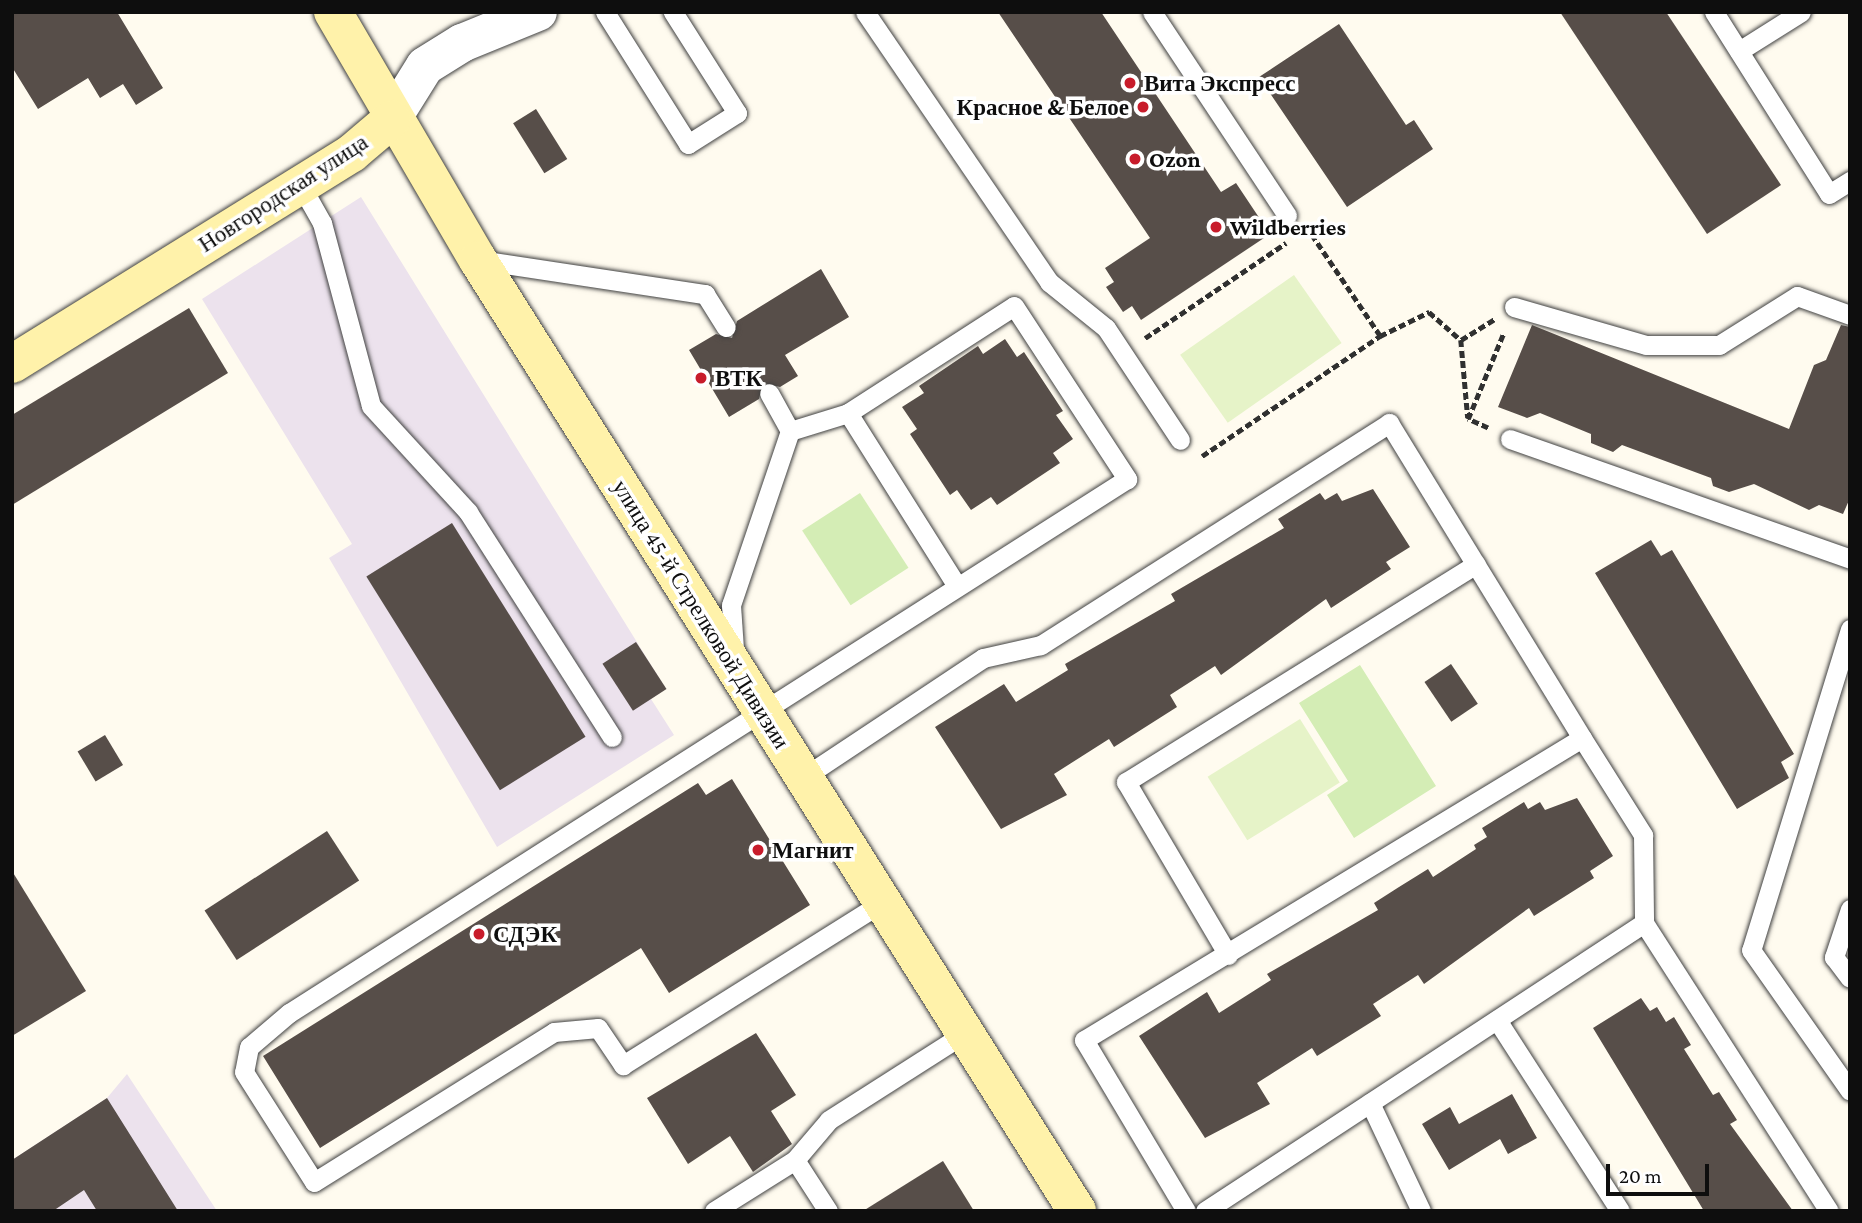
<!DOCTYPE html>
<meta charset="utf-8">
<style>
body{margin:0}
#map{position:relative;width:1862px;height:1223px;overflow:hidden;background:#fffbef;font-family:"Crimson Pro",serif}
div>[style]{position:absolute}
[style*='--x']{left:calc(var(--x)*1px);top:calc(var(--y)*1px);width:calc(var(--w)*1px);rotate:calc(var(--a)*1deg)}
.industrial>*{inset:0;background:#ece2ed}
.green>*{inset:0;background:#d4edb5;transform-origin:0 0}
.pitch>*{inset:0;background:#e6f3c8;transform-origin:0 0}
.building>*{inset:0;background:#574e49;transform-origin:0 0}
.path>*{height:4.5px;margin-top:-2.25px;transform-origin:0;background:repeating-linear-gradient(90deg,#303030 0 7px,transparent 0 10.5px)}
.roads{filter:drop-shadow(0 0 2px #414141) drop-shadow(0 0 2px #414141)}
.lane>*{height:19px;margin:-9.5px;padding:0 9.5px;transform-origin:9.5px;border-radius:9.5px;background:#fff}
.street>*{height:38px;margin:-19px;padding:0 19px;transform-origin:19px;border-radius:19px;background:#fff}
.secondary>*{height:38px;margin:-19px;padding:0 19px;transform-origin:19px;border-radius:19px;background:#fff2aa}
.dots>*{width:19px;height:19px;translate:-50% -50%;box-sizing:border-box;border:4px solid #fff;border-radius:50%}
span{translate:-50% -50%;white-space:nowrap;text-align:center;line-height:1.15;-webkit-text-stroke:7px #fff;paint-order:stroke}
.poi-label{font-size:23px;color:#0e0e0e;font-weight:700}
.left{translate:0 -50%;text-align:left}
.right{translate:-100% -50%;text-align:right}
.street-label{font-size:23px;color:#0e0e0e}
.frame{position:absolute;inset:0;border:14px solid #0e0e0e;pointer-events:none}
.scale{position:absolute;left:1606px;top:1164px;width:103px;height:32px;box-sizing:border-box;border:4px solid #0e0e0e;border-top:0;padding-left:9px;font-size:21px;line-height:24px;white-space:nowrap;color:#0e0e0e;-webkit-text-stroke:5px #fff;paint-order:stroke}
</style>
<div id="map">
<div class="industrial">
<div style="clip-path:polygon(361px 197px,666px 689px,651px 699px,674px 735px,497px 847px,329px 558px,352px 544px,202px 299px)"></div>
<div style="clip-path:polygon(127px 1074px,217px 1211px,12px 1211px,12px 1160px,107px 1098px)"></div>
</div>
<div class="green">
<div style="left:860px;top:493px;width:89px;height:69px;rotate:57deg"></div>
<div style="clip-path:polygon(1360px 665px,1436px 786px,1354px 838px,1327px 795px,1348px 781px,1299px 703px)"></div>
</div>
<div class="pitch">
<div style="left:1294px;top:275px;width:83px;height:139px;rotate:55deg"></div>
<div style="left:1300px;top:719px;width:75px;height:109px;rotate:58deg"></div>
</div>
<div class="building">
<div style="clip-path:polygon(12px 12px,117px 12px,163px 88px,136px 105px,123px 84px,100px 98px,88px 78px,38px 109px,12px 67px)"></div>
<div style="clip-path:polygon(998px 12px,1101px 12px,1221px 192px,1236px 183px,1270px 234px,1141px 320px,1132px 306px,1123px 312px,1106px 287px,1114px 282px,1105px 268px,1150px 238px)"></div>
<div style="clip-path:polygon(1560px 12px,1666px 12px,1781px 185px,1707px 234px)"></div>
<div style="clip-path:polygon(1339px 24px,1406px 125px,1414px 120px,1433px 149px,1347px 207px,1259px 77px)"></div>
<div style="left:536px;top:109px;width:59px;height:27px;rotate:58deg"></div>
<div style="clip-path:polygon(821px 269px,849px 317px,785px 355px,798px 376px,780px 387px,763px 383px,759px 399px,729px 417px,689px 350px,716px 334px,732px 338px,737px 321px)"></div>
<div style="clip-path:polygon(189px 308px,228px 373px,12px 505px,12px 415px)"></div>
<div style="clip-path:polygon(1532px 325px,1789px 429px,1814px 365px,1826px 360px,1841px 325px,1850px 327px,1850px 498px,1843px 514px,1819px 505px,1809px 510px,1754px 484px,1729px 492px,1713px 486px,1711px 478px,1622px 445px,1613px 452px,1591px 443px,1591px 434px,1540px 413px,1527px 418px,1498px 407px)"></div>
<div style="clip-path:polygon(1005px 339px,1017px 357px,1024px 352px,1063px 411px,1056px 415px,1073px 439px,1053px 453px,1060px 463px,997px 505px,991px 497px,971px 510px,957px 490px,950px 495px,910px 434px,917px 429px,902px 407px,924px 393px,919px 386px,978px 346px,983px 354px)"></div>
<div style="clip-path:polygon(1373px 489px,1410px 547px,1386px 562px,1391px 569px,1331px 608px,1326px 599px,1221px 675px,1215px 666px,1170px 695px,1177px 707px,1114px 747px,1109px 739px,1054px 774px,1067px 795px,1001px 829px,935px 727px,1004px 684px,1016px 702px,1068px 670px,1065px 664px,1175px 601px,1171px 594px,1284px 528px,1278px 519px,1320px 493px,1325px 500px,1337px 493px,1342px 501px)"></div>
<div style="left:452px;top:523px;width:252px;height:101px;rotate:58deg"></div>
<div style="clip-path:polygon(1651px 540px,1661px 556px,1672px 550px,1794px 754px,1781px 762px,1789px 778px,1737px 809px,1595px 573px)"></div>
<div style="left:636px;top:642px;width:56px;height:40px;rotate:57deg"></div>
<div style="left:1451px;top:664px;width:48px;height:32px;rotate:56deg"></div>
<div style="left:105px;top:735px;width:35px;height:32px;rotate:59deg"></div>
<div style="clip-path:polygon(732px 779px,810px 905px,669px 993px,641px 948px,320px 1148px,263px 1056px,698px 783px,706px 795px)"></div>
<div style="clip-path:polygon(1577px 798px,1613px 856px,1590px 871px,1594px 878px,1534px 916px,1529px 908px,1424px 984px,1418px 975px,1373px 1004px,1381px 1016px,1317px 1056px,1312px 1048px,1257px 1083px,1270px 1104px,1205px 1138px,1139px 1036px,1207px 992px,1219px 1013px,1271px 980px,1267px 974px,1378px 910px,1374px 903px,1399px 887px,1428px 869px,1433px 877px,1476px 849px,1474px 845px,1487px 837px,1482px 828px,1524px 802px,1528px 809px,1540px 802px,1545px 810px)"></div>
<div style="left:327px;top:831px;width:59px;height:146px;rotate:57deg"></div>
<div style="clip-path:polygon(12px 871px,86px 991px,12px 1036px)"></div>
<div style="clip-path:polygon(1641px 998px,1650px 1011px,1657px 1007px,1666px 1022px,1674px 1017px,1691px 1045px,1684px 1049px,1713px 1095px,1719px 1092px,1737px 1120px,1730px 1124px,1793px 1211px,1704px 1211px,1593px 1028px)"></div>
<div style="clip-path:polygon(756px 1033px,796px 1095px,771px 1111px,792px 1144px,753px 1172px,730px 1136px,688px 1164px,647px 1098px)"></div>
<div style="clip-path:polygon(1512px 1094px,1537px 1138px,1508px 1154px,1500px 1139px,1449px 1170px,1422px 1124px,1450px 1107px,1459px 1124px)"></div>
<div style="clip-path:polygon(107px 1098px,178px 1211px,97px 1211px,84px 1190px,53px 1211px,12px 1211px,12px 1160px)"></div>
<div style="clip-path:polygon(943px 1161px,974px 1211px,863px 1211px)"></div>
</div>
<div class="path">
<div style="--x:1380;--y:336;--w:55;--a:-26.1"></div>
<div style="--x:1429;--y:312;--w:43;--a:41.2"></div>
<div style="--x:1461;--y:340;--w:39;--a:-32"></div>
<div style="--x:1145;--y:338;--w:170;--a:-34"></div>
<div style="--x:1461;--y:340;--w:78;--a:84.9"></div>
<div style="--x:1488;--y:428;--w:22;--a:-156"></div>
<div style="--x:1468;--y:419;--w:94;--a:-67.5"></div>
<div style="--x:1202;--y:456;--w:215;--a:-34"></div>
<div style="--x:1380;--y:336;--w:130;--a:-124.1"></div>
</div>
<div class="roads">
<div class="lane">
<div style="--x:605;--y:12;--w:156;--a:57.8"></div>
<div style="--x:688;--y:144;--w:58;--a:-32.3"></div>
<div style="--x:737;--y:113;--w:120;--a:-122.4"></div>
<div style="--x:865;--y:12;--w:327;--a:55.7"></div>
<div style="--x:1049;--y:282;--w:73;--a:38.9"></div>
<div style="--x:1106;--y:328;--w:134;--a:56.5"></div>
<div style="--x:1152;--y:12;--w:244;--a:56.4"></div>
<div style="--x:1714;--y:12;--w:215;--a:57.7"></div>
<div style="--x:1829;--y:194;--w:25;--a:-32"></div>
<div style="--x:1739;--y:51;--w:73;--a:-32.2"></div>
<div style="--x:300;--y:184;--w:45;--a:60.6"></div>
<div style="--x:322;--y:223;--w:189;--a:75"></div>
<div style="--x:371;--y:406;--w:144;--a:47.5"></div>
<div style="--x:468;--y:512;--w:267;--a:57.4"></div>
<div style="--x:479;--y:260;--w:229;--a:8.6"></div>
<div style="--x:705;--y:294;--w:39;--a:58"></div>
<div style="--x:1514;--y:307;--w:137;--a:16.1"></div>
<div style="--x:1646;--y:345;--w:73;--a:0"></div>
<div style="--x:1719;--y:345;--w:92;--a:-32.1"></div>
<div style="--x:1797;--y:296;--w:56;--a:19.7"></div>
<div style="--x:848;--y:413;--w:204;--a:57.8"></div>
<div style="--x:790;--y:431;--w:61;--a:-17.2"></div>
<div style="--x:848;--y:413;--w:197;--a:-32.8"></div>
<div style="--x:1014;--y:306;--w:207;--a:56.8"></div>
<div style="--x:1127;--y:479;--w:994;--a:147.49"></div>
<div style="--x:289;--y:1013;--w:52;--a:139.6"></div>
<div style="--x:249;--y:1047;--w:25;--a:101"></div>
<div style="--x:244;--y:1072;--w:130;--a:57.5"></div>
<div style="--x:314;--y:1182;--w:283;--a:-32"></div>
<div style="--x:554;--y:1032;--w:44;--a:-5.2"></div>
<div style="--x:598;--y:1028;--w:45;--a:56"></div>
<div style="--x:623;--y:1065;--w:307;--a:-32.1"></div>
<div style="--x:1510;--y:439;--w:361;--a:19.4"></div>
<div style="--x:1850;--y:629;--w:336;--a:107.1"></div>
<div style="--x:1751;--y:950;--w:172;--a:54.9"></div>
<div style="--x:734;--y:649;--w:44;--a:-93.9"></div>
<div style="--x:731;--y:605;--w:184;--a:-71.3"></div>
<div style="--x:790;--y:431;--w:43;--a:-118.9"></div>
<div style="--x:804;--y:777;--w:215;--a:-33.6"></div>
<div style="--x:983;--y:658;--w:59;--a:-12.6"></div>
<div style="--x:1041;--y:645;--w:413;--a:-32.5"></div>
<div style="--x:1389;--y:423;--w:369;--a:58.5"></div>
<div style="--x:1850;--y:909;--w:51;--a:108.4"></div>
<div style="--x:1834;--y:957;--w:26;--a:53"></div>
<div style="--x:1228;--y:955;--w:201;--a:-120.5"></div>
<div style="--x:1126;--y:782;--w:412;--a:-31.9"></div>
<div style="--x:1497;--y:1020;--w:227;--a:57.2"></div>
<div style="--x:1370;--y:1103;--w:119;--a:64.7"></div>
<div style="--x:795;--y:1160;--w:61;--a:57.1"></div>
<div style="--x:714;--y:1211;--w:96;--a:-32.2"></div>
<div style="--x:795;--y:1160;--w:52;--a:-49.6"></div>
<div style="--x:829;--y:1120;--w:161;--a:-32.6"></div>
<div style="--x:1186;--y:1211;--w:199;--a:-120.8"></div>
<div style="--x:1084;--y:1040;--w:582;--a:-31.23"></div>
<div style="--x:1582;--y:738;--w:115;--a:57.8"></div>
<div style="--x:1643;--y:835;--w:88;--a:89.3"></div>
<div style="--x:1205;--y:1211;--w:525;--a:-33.27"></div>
<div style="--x:1644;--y:923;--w:342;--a:57.3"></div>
</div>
<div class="street">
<div style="--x:392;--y:119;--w:62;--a:-58.1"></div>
<div style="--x:425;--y:66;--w:44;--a:-31.9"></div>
<div style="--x:462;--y:43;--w:82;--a:-22.2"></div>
</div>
<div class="secondary">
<div style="--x:333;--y:12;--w:287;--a:59.7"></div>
<div style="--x:478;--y:260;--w:1124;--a:57.79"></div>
<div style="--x:12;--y:364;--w:400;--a:-31.8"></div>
<div style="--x:352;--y:153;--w:52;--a:-40.4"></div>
</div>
</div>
<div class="dots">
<div style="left:1130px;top:83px;background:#c81c2b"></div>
<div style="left:1143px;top:107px;background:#c81c2b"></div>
<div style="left:1135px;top:159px;background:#c81c2b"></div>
<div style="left:1216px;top:227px;background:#c81c2b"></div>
<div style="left:701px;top:378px;background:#c81c2b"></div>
<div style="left:758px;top:850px;background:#c81c2b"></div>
<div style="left:479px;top:934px;background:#c81c2b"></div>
</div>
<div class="poi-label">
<span class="left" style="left:1144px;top:83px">Вита Экспресс</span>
<span class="right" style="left:1129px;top:107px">Красное &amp; Белое</span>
<span class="left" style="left:1149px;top:159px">Ozon</span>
<span class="left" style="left:1230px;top:227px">Wildberries</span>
<span class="left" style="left:715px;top:378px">ВТК</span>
<span class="left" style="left:772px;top:850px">Магнит</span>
<span class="left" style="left:493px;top:934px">СДЭК</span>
</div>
<div class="street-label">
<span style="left:283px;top:193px;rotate:-33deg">Новгородская улица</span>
<span style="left:701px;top:614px;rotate:58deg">улица 45-й Стрелковой Дивизии</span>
</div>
<div class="frame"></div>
<div class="scale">20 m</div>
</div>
